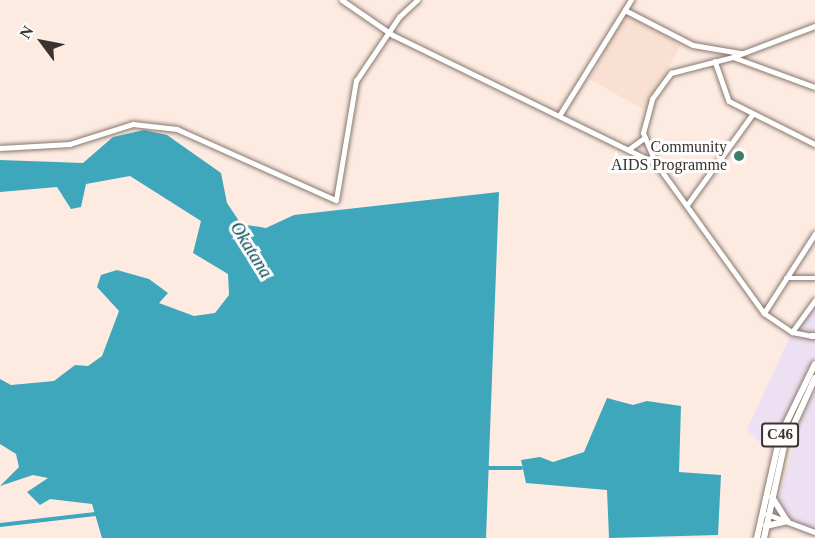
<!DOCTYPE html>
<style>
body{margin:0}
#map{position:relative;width:815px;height:538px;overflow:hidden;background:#fdebe2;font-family:Georgia,serif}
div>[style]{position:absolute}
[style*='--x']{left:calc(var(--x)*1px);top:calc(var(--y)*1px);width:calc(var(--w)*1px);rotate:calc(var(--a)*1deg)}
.commercial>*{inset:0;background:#eee0f3}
.built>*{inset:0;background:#f9e0d2;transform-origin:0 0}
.water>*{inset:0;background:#3fa7bb}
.canal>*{height:4px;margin:-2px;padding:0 2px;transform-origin:2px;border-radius:2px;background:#3fa7bb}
.roads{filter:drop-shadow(0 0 2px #87786f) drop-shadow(0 0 2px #87786f)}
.minor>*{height:4.5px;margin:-2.25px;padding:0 2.25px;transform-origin:2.25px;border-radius:2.25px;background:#fff}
.major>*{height:6px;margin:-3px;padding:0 3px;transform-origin:3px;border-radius:3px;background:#fff}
.dots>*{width:16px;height:16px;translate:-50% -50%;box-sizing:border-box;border:3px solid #fdfdfd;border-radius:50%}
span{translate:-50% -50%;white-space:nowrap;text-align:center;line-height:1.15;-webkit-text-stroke:6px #fdfdfd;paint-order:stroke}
.shield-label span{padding:2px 4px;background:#fdfdfd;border:2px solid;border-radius:4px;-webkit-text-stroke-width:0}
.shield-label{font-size:15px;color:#3a3330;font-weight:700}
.poi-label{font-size:16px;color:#3a3330}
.right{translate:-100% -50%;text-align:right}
.water-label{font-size:18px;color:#094853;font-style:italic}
.north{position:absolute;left:12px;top:12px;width:60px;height:60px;-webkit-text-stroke:4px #fdfdfd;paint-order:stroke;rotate:302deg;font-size:16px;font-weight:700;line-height:24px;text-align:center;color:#3a3330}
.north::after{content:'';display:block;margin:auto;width:21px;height:27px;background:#3a3330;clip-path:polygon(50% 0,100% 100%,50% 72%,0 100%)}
</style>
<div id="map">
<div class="commercial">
<div style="clip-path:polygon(815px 300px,815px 356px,770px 452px,747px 430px,792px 332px)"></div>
<div style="clip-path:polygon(815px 390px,815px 532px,787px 521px,776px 508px,802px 417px)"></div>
</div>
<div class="built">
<div style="left:626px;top:14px;width:63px;height:75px;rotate:29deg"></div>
</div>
<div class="water">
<div style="clip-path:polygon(144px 130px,167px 135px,221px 173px,227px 203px,241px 224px,266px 228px,294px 215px,499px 192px,486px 538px,102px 538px,92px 504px,50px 499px,40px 505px,27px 492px,48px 478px,33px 475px,0 486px,19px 467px,16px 454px,0 444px,0 379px,11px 385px,54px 381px,75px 365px,88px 366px,102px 356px,119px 311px,97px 287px,101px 275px,117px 270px,149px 279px,168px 293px,159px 303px,194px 316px,215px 313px,229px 295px,228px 274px,193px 253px,201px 221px,130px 176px,86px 184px,81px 207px,71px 209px,57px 187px,0 192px,0 160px,83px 163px,113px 137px)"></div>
<div style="clip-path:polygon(607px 398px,633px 405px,647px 401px,681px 406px,679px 472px,721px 475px,718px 535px,609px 538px,607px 490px,526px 483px,521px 460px,540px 457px,553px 462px,584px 452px)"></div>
</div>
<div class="canal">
<div style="--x:488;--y:468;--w:33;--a:0"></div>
<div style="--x:0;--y:525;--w:96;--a:-6.6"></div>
</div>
<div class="roads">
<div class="minor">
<div style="--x:342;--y:0;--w:62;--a:34.5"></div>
<div style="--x:393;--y:35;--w:292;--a:26"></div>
<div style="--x:656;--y:163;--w:185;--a:54.2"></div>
<div style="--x:764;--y:313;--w:34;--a:34"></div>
<div style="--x:792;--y:332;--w:21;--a:11"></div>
<div style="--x:625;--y:10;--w:76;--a:27.2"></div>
<div style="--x:693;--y:45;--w:49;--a:9.5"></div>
<div style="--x:733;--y:57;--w:87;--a:20.1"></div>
<div style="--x:715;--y:61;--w:42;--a:70.7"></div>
<div style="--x:729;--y:101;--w:96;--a:26.6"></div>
<div style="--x:559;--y:116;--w:137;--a:-58.2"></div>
<div style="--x:0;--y:148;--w:70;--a:-3.3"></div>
<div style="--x:70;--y:144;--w:66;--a:-17.6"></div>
<div style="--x:133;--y:124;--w:44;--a:6.5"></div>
<div style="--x:177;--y:129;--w:174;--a:24.1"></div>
<div style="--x:336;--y:200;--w:121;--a:-80.5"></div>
<div style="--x:356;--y:81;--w:77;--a:-56.1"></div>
<div style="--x:399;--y:17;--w:25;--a:-43"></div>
<div style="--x:629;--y:149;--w:17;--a:-36"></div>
<div style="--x:654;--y:159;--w:28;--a:-113"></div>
<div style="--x:643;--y:133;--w:35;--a:-75"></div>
<div style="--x:652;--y:99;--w:32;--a:-54"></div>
<div style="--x:671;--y:73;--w:64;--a:-14.5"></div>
<div style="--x:733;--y:57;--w:88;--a:-20.7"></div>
<div style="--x:687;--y:205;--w:111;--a:-54.2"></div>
<div style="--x:786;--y:278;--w:29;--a:0"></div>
<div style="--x:764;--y:313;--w:94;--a:-57.2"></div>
<div style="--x:792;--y:332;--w:39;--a:-54"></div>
<div style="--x:767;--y:514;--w:51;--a:20.6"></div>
</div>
<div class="major">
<div style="--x:812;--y:336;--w:3;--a:0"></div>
<div style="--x:772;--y:497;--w:28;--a:58"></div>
<div style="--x:766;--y:526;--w:22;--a:-13"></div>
<div style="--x:757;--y:538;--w:105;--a:-77.3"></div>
<div style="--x:780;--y:436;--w:80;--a:-64.1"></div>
<div style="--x:764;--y:538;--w:94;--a:-77.7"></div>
<div style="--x:784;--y:446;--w:75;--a:-65.5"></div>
</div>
</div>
<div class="dots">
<div style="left:739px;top:156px;background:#3f7d6b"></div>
</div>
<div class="shield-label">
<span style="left:780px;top:435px">C46</span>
</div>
<div class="poi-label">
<span class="right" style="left:727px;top:156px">Community<br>AIDS Programme</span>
</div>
<div class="water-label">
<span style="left:251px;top:250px;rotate:58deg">Okatana</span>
</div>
<div class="north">N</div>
</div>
